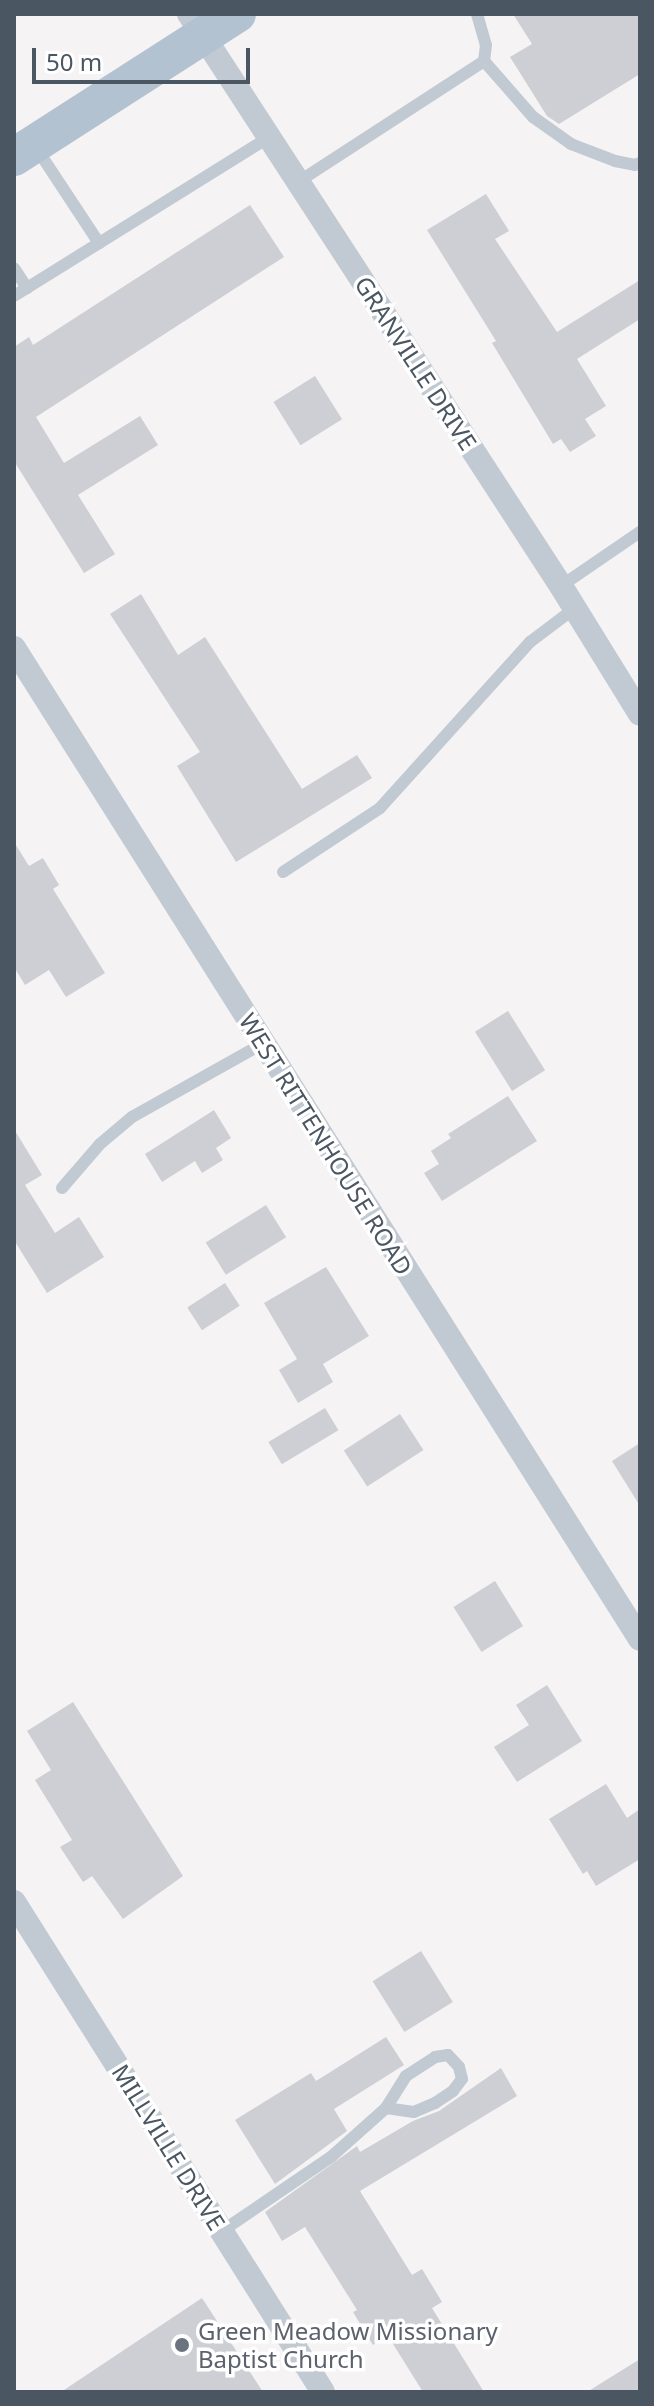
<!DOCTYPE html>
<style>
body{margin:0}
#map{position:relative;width:654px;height:2406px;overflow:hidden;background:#f5f3f3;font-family:"Noto Sans",sans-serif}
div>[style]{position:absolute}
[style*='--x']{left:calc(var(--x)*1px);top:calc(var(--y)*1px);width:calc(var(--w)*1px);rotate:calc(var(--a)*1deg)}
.building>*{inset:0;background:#cdcfd5;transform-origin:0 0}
.service>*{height:12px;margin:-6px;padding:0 6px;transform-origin:6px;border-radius:6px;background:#c1cad2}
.minor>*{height:24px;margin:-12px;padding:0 12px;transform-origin:12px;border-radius:12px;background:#c1cad2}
.primary>*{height:38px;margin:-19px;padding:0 19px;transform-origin:19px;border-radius:19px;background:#b3c2d1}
.dots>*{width:22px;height:22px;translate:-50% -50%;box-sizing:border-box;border:4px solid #fff;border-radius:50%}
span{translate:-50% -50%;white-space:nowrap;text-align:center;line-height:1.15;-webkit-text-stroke:7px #fff;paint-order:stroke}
.street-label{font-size:24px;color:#4a5661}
.worship-label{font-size:24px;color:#5b616d}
.left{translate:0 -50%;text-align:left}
.frame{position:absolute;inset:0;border:16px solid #4a5661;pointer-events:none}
.scale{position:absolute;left:32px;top:48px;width:218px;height:36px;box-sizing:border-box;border:4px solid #4a5661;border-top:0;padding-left:10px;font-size:24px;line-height:28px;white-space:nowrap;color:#4a5661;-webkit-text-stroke:6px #fff;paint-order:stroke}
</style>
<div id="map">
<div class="building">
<div style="clip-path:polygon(513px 14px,640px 14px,640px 74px,559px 124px,547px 116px,510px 57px,532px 44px)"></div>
<div style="clip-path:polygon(486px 194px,509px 231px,495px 239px,557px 332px,640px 280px,640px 319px,577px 359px,606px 406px,585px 419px,596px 436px,570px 452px,561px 439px,553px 444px,492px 343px,496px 341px,427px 230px)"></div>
<div style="clip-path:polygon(250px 205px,284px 257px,36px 417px,64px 463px,140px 416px,158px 445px,78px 495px,115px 554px,84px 573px,14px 461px,14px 347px,29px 337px,33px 345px)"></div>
<div style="left:315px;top:376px;width:51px;height:49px;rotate:58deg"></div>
<div style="clip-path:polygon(141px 594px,178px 655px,205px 637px,302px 789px,357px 755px,372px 778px,236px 862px,177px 766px,200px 752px,110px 614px)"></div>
<div style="clip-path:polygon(14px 842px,29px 866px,43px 858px,59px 885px,53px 889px,105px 973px,66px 997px,49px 970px,25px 985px,14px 967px)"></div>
<div style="left:508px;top:1011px;width:70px;height:39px;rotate:58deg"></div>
<div style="clip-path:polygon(508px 1096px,537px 1141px,442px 1201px,424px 1173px,439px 1164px,431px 1151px,451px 1138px,448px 1134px)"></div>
<div style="clip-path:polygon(214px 1110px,231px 1138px,216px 1148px,223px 1160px,202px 1173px,195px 1161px,162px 1182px,145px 1154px)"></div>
<div style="clip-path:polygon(14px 1129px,42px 1175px,25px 1185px,55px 1233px,79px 1217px,104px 1257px,47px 1293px,14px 1240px)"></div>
<div style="left:266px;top:1205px;width:38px;height:71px;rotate:58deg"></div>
<div style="clip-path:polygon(326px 1267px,369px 1336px,323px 1364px,333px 1382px,298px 1403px,279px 1370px,297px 1359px,264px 1303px)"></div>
<div style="left:225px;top:1283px;width:27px;height:45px;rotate:57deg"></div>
<div style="left:325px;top:1408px;width:26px;height:66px;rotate:59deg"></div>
<div style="left:400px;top:1414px;width:43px;height:67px;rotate:57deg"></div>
<div style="clip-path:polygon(640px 1443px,640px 1506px,612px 1461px)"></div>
<div style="left:495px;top:1581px;width:53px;height:49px;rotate:58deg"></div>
<div style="clip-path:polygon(547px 1685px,582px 1741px,517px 1782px,494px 1747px,529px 1725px,516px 1705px)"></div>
<div style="clip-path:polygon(73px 1702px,183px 1876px,123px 1919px,92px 1876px,83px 1882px,60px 1847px,72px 1840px,35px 1780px,51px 1770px,27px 1731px)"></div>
<div style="clip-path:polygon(606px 1784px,627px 1818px,640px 1809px,640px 1859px,596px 1886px,587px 1871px,583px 1874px,549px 1819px)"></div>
<div style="left:421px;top:1951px;width:60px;height:57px;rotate:58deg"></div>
<div style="clip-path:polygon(386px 2037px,404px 2065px,334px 2109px,347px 2131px,275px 2184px,235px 2120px,311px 2073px,316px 2081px)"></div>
<div style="clip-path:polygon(501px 2068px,517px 2096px,360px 2191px,412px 2275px,422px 2269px,442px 2302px,432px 2308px,484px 2392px,423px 2392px,388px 2336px,373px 2345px,353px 2312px,357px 2310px,305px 2227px,282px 2241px,265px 2212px,357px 2146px,360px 2152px,413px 2121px,439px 2111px)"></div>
<div style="clip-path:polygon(202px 2298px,263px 2392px,61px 2392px)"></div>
<div style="clip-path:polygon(640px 2359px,640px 2392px,587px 2392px)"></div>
</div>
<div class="service">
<div style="--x:477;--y:14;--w:32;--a:74"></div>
<div style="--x:486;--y:45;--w:16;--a:97"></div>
<div style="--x:484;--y:61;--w:74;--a:48.8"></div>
<div style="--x:533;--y:117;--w:47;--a:35.4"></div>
<div style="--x:571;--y:144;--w:47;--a:21.1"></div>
<div style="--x:615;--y:161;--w:20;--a:11"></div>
<div style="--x:635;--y:165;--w:5;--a:-22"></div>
<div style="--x:37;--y:149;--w:113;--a:56.6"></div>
<div style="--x:298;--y:182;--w:222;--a:-33"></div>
<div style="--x:14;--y:268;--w:24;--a:57"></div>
<div style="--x:14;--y:296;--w:301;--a:-31.9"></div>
<div style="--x:561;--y:586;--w:96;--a:-34.4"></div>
<div style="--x:283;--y:872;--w:116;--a:-33.4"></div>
<div style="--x:380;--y:808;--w:224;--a:-47.9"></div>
<div style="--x:530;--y:642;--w:56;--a:-37.1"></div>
<div style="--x:62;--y:1188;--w:58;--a:-49.2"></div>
<div style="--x:100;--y:1144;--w:42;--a:-40.2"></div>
<div style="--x:132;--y:1117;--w:149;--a:-29.3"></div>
<div style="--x:222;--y:2231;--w:132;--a:-34.2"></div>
<div style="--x:331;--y:2157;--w:74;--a:-41.7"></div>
<div style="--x:386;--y:2108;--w:38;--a:-58"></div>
<div style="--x:406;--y:2076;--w:35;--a:-33"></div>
<div style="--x:435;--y:2057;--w:13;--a:-9"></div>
<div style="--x:448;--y:2055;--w:16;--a:47"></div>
<div style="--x:459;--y:2067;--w:12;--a:76"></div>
<div style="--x:462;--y:2079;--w:15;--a:127"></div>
<div style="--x:453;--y:2091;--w:22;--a:146"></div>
<div style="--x:435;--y:2103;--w:23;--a:157"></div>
<div style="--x:414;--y:2112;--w:28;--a:-172"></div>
</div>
<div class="minor">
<div style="--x:189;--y:14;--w:682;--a:56.96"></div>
<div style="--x:561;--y:586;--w:150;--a:58.3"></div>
<div style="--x:14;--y:648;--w:1172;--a:57.72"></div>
<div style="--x:14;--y:1902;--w:579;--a:57.76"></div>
</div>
<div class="primary">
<div style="--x:14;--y:157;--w:265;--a:-32.7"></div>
</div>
<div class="dots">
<div style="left:182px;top:2345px;background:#6b7280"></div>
</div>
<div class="street-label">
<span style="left:416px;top:363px;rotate:57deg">GRANVILLE DRIVE</span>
<span style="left:326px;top:1144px;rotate:58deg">WEST RITTENHOUSE ROAD</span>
<span style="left:169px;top:2147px;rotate:58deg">MILLVILLE DRIVE</span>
</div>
<div class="worship-label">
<span class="left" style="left:198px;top:2345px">Green Meadow Missionary<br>Baptist Church</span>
</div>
<div class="frame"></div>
<div class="scale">50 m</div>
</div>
